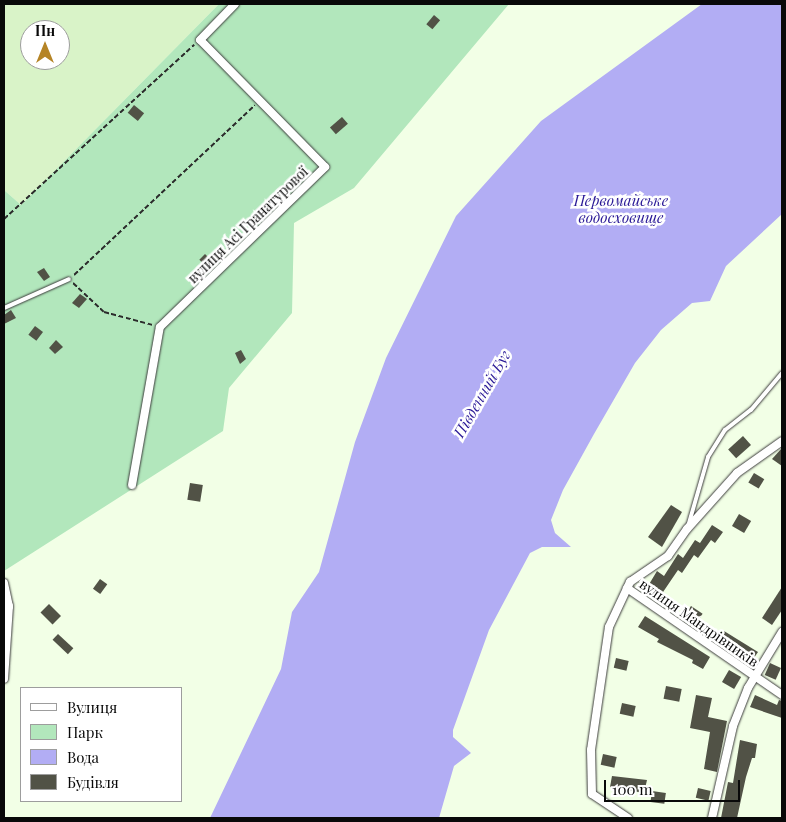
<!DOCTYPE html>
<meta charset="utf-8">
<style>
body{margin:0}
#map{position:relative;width:786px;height:822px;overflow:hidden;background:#f2ffe6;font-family:"Playfair Display",serif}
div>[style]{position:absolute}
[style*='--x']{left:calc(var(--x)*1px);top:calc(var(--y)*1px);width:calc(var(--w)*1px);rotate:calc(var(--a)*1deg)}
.farmland>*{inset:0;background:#d9f3c8}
.green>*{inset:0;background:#b2e7bc}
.water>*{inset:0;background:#b2adf4}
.building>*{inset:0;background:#515246;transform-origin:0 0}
.path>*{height:2px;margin-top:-1px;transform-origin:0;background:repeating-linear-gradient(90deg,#2b2b2b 0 5px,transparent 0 7.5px)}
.roads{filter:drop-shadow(0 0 1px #3c3c3c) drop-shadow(0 0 1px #3c3c3c)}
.service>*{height:4px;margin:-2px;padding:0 2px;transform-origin:2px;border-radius:2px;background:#fff}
.minor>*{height:8px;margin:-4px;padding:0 4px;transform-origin:4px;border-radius:4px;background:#fff}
span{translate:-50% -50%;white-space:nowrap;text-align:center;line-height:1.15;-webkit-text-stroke:5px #fff;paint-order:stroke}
.street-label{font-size:14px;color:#090909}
.water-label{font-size:15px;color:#291896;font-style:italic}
.frame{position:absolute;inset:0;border:5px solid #090909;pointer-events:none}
.legend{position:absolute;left:20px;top:687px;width:162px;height:115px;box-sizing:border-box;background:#fff;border:1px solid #9d9d9d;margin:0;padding:6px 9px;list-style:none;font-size:15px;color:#090909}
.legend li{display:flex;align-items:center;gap:10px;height:25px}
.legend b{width:25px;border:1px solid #9d9d9d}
.north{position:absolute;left:20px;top:20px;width:50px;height:50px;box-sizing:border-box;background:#fff;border:1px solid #9d9d9d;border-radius:50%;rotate:0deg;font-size:14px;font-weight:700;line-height:20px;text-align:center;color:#090909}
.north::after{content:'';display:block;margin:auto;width:18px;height:22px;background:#b58426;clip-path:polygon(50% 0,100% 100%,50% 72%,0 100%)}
.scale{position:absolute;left:604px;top:780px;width:136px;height:22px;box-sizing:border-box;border:2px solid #090909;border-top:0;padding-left:6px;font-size:15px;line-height:18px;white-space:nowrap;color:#090909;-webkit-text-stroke:4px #fff;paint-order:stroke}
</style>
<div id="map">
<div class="farmland">
<div style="clip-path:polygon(evenodd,4px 4px,219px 4px,21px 205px,4px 190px,4px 4px,30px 30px,60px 30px,60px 60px,30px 60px,30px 30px)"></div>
</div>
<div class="green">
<div style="clip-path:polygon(219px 4px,509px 4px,354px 188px,294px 223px,292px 313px,229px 388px,223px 431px,4px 571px,4px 190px,21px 205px)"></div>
</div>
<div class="water">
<div style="clip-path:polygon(702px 4px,782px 4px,782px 214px,726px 266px,710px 301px,692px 303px,661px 330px,635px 363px,594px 434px,563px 490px,551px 520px,555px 533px,571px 547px,542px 547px,530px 553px,489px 630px,453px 730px,453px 737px,471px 753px,454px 766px,439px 818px,210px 818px,281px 669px,292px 612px,319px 572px,355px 442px,386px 358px,456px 216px,541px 121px)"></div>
</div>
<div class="building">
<div style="left:434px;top:15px;width:8px;height:12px;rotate:40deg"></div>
<div style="left:134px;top:105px;width:13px;height:10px;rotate:39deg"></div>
<div style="left:342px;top:117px;width:9px;height:16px;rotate:49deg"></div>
<div style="left:205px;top:254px;width:13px;height:8px;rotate:45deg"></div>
<div style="clip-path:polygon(44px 268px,50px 277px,44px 281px,37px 272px)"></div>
<div style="clip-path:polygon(80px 294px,87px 299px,79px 308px,72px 303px)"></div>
<div style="clip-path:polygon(11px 310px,16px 318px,4px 324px,4px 315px)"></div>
<div style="left:35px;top:326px;width:10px;height:11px;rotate:37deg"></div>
<div style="clip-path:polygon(56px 340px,63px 347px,55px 354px,49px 348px)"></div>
<div style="clip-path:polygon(241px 350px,246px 359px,240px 364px,235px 353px)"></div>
<div style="left:743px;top:436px;width:12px;height:20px;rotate:48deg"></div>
<div style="clip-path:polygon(782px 448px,782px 466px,772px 459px)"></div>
<div style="left:754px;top:473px;width:12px;height:11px;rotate:31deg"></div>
<div style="left:190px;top:483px;width:13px;height:17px;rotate:9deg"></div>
<div style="clip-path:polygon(671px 505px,682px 512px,662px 547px,648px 537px)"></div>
<div style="left:739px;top:514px;width:14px;height:14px;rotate:30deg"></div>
<div style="clip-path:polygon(712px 525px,723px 532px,715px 543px,711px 540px,698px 558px,694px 555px,682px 573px,678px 570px,661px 595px,648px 586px,657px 571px,664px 576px,678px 554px,683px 558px,695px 540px,700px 543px)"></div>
<div style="left:100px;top:579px;width:9px;height:12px;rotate:36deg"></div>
<div style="clip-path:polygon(782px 587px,782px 610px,772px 625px,762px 618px)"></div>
<div style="left:49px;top:604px;width:17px;height:12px;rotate:45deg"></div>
<div style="left:691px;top:606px;width:14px;height:16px;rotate:34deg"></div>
<div style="clip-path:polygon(645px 616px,710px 657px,703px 669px,692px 663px,693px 660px,657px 642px,659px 639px,638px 627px)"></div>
<div style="clip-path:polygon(724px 631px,758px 652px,749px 665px,718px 641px)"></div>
<div style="left:58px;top:634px;width:21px;height:8px;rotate:43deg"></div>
<div style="left:616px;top:658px;width:13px;height:10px;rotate:13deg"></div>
<div style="left:770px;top:663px;width:12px;height:13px;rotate:24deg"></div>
<div style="left:729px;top:670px;width:14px;height:14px;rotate:30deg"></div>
<div style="left:666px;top:686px;width:16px;height:13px;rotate:11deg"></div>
<div style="clip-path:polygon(696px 695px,712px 698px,708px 717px,727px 721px,717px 772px,704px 769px,710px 732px,690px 728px)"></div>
<div style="clip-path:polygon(755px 695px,777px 705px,779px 700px,782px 701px,782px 718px,750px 707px)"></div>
<div style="left:622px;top:703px;width:14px;height:11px;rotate:12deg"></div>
<div style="clip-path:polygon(740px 740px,757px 744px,755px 758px,752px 758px,746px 777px,737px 818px,721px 818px,728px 782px,733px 783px)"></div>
<div style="left:603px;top:754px;width:14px;height:11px;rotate:12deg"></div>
<div style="clip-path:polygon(612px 776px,647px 780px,644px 793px,610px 787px)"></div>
<div style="left:698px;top:788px;width:13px;height:10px;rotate:13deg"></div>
<div style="left:652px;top:791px;width:14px;height:11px;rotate:8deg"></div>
</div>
<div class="path">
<div style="--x:4;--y:219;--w:258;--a:-42.5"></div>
<div style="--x:74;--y:275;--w:248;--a:-43.2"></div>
<div style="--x:73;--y:283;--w:42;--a:43.1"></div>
<div style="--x:104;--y:312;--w:51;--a:14.9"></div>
</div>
<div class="roads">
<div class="service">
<div style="--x:4;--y:308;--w:71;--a:-24"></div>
<div style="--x:689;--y:523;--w:69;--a:-73.9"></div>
<div style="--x:708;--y:457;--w:32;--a:-58"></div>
<div style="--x:725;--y:430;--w:33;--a:-38"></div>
<div style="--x:751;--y:410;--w:48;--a:-50"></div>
</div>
<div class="minor">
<div style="--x:132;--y:485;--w:160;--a:-80"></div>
<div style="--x:160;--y:327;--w:230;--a:-44.1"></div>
<div style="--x:325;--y:167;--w:178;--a:-134.5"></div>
<div style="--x:200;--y:40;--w:50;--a:-45.8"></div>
<div style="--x:4;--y:583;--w:24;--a:78"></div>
<div style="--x:9;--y:606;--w:73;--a:93.9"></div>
<div style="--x:627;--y:588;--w:188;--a:34.6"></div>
<div style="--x:628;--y:818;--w:43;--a:-146.3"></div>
<div style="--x:592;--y:794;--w:44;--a:-91.3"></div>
<div style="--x:591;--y:750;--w:124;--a:-81.7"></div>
<div style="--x:609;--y:627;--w:50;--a:-65"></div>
<div style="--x:630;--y:582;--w:46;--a:-34.4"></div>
<div style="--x:668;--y:556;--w:33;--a:-55"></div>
<div style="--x:687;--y:529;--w:75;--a:-48.2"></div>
<div style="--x:737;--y:473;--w:55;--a:-35.4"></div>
<div style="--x:712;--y:818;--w:94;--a:-77.1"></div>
<div style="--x:733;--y:726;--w:41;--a:-68.5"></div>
<div style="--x:748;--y:688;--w:66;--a:-58.7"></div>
</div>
</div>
<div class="street-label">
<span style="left:248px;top:225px;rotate:-44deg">вулиця Асі Гранатурової</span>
<span style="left:699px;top:623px;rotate:35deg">вулиця Мандрівників</span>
</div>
<div class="water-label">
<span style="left:621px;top:209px">Первомайське<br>водосховище</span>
<span style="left:482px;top:394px;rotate:-60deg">Південний Буг</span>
</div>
<div class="frame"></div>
<ul class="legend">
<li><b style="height:6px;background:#fff"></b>Вулиця</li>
<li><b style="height:14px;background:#b2e7bc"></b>Парк</li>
<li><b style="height:14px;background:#b2adf4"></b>Вода</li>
<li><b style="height:14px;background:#515246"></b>Будівля</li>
</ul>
<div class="north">Пн</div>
<div class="scale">100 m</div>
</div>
